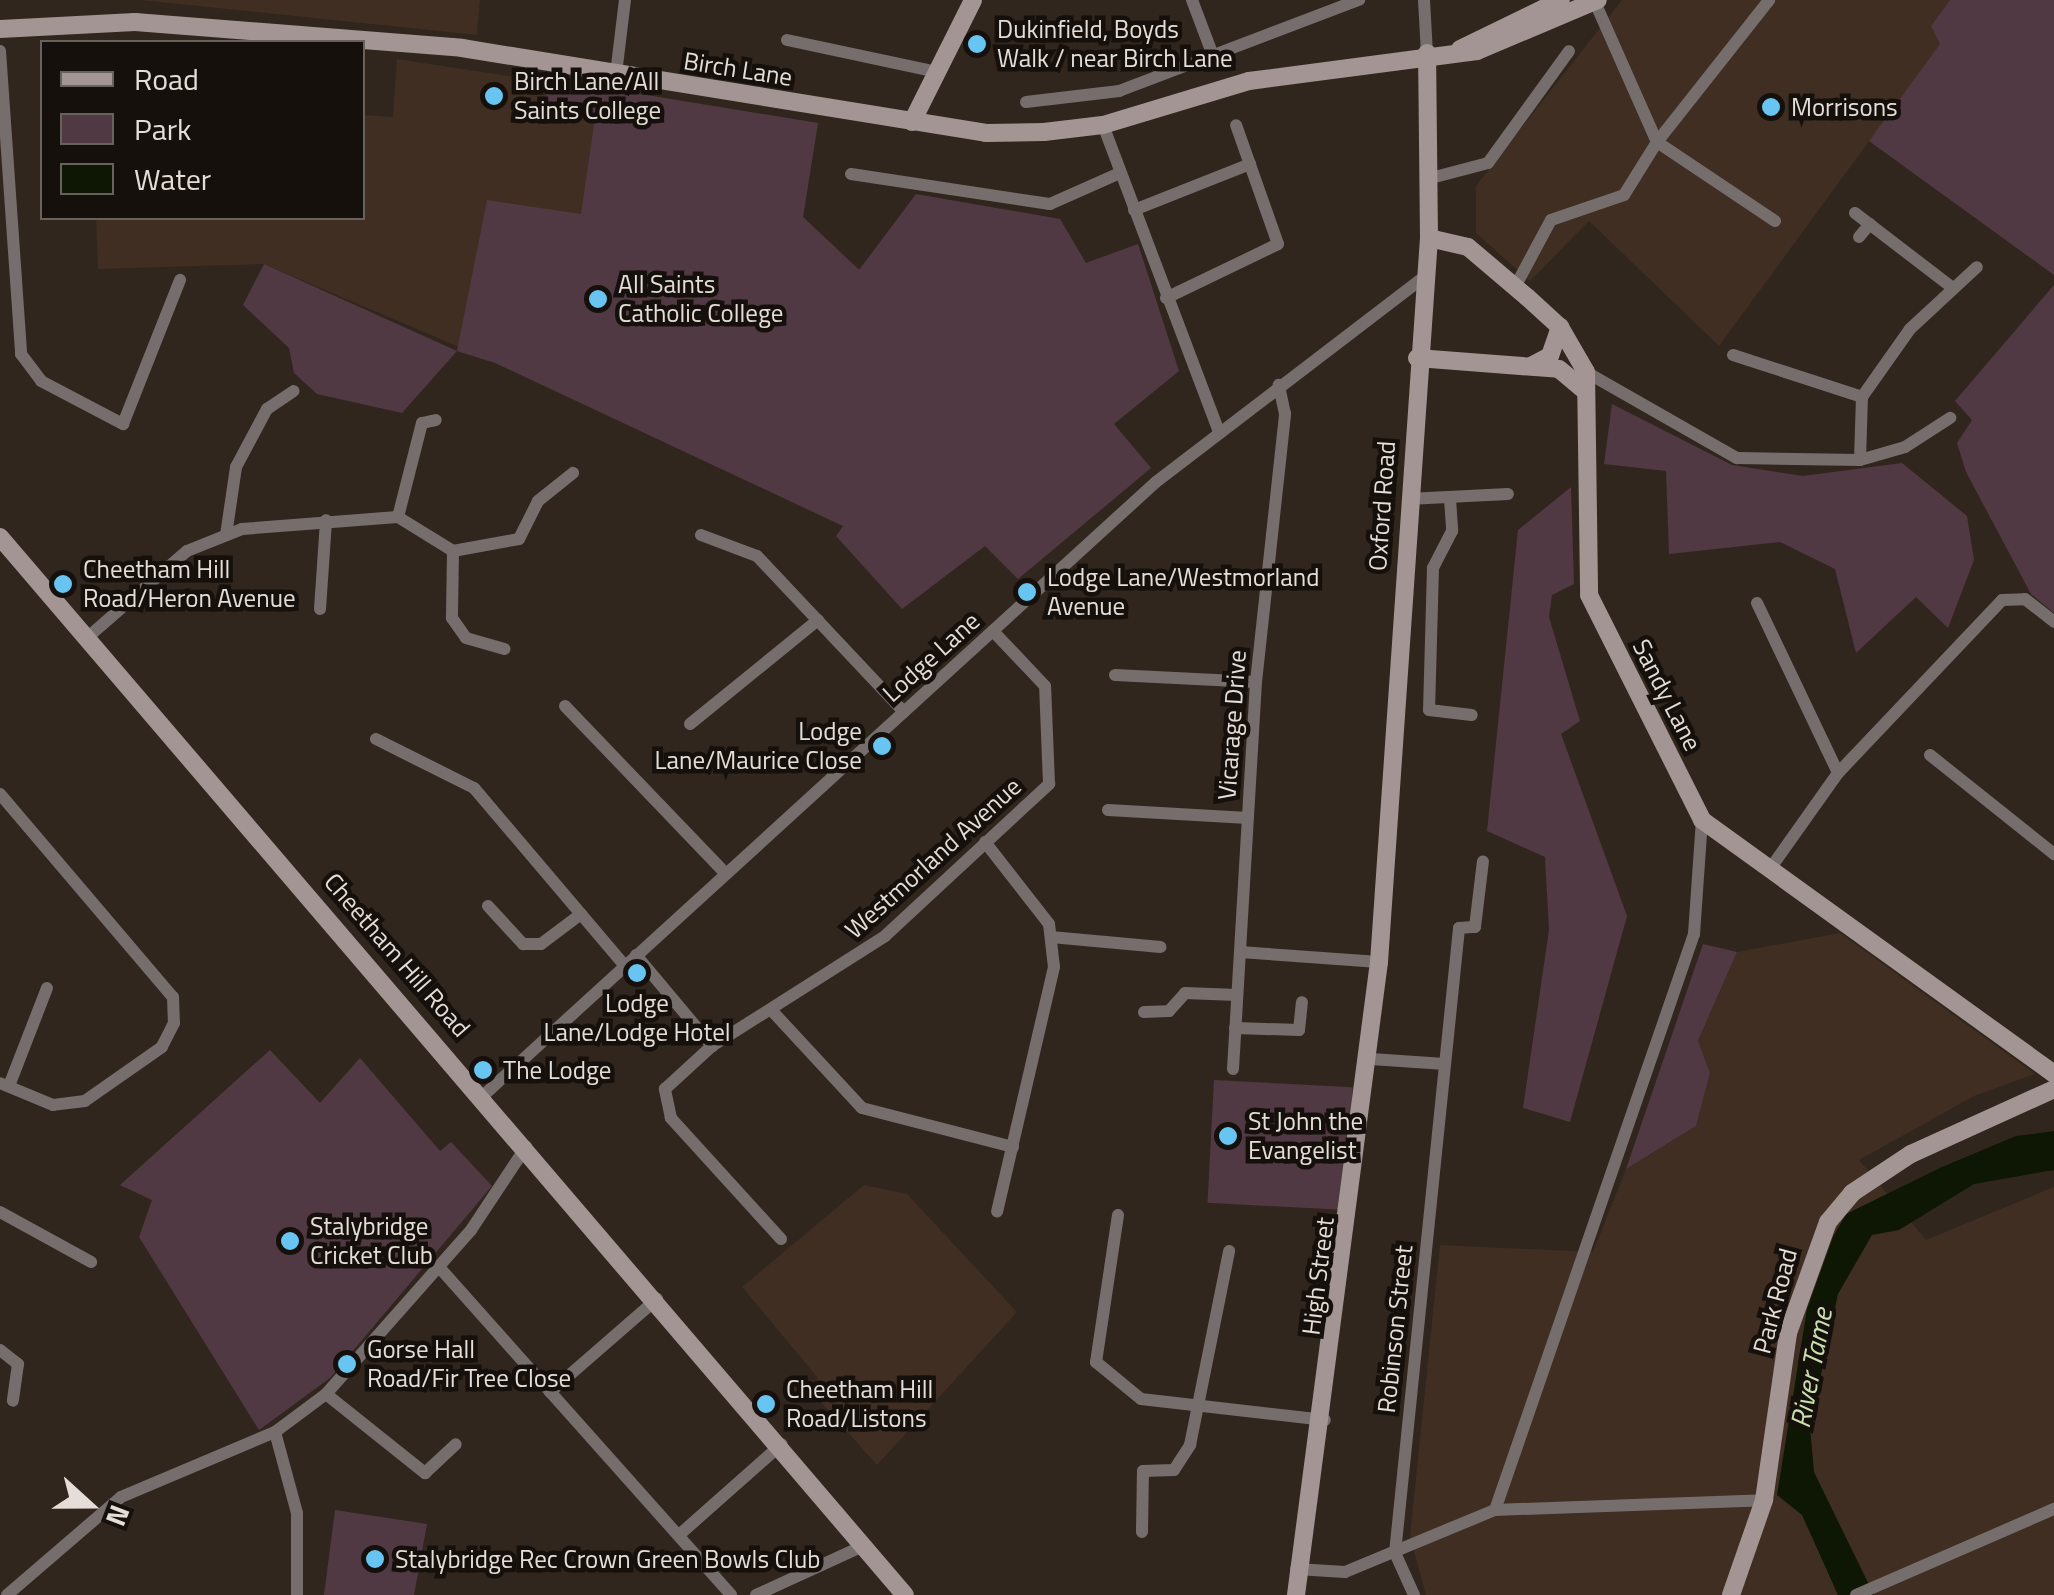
<!DOCTYPE html>
<style>
body{margin:0}
#map{position:relative;width:2054px;height:1595px;overflow:hidden;background:#31261d;font-family:"Titillium Web",sans-serif}
div>[style]{position:absolute}
[style*='--x']{left:calc(var(--x)*1px);top:calc(var(--y)*1px);width:calc(var(--w)*1px);rotate:calc(var(--a)*1deg)}
.built>*{inset:0;background:#3f2e21}
.green>*{inset:0;background:#513943;transform-origin:0 0}
.water>*{inset:0;background:#0d1703}
.street>*{height:12px;margin:-6px;padding:0 6px;transform-origin:6px;border-radius:6px;background:#766e6d}
.secondary>*{height:18px;margin:-9px;padding:0 9px;transform-origin:9px;border-radius:9px;background:#a29593}
.dots>*{width:28px;height:28px;translate:-50% -50%;box-sizing:border-box;border:5px solid #15100c;border-radius:50%}
span{translate:-50% -50%;white-space:nowrap;text-align:center;line-height:1.15;-webkit-text-stroke:9px #15100c;paint-order:stroke}
.poi-label{font-size:25px;color:#e5ddd7}
.left{translate:0 -50%;text-align:left}
.right{translate:-100% -50%;text-align:right}
.street-label{font-size:25px;color:#e5ddd7}
.water-label{font-size:28px;color:#c8e1af;font-style:italic}
.legend{position:absolute;left:40px;top:40px;width:325px;height:180px;box-sizing:border-box;background:#15100c;border:2px solid #68625d;margin:0;padding:12px 18px;list-style:none;font-size:30px;color:#e5ddd7}
.legend li{display:flex;align-items:center;gap:20px;height:50px}
.legend b{width:50px;border:2px solid #68625d}
.north{position:absolute;left:40px;top:1455px;width:100px;height:100px;-webkit-text-stroke:8px #15100c;paint-order:stroke;rotate:111deg;font-size:28px;font-weight:700;line-height:40px;text-align:center;color:#e5ddd7}
.north::after{content:'';display:block;margin:auto;width:35px;height:45px;background:#e5ddd7;clip-path:polygon(50% 0,100% 100%,50% 72%,0 100%)}
</style>
<div id="map">
<div class="built">
<div style="clip-path:polygon(141px 0,480px 0,477px 35px)"></div>
<div style="clip-path:polygon(1622px 0,1950px 0,1931px 26px,1941px 43px,1719px 346px,1589px 221px,1530px 281px,1476px 233px,1476px 186px)"></div>
<div style="clip-path:polygon(397px 59px,818px 123px,803px 217px,860px 270px,687px 460px,692px 453px,642px 425px,264px 264px,98px 269px,96px 218px,362px 218px,363px 115px,393px 117px)"></div>
<div style="clip-path:polygon(1840px 933px,2035px 1074px,1974px 1096px,1859px 1160px,1926px 1240px,2054px 1187px,2054px 1595px,1426px 1595px,1410px 1536px,1440px 1245px,1593px 1252px,1626px 1169px,1696px 1126px,1710px 1073px,1698px 1042px,1737px 952px)"></div>
<div style="clip-path:polygon(864px 1185px,907px 1194px,1017px 1312px,877px 1465px,808px 1388px,818px 1378px,742px 1287px)"></div>
</div>
<div class="green">
<div style="clip-path:polygon(1950px 0,2054px 0,2054px 275px,1869px 141px,1940px 44px,1931px 26px)"></div>
<div style="clip-path:polygon(561px 81px,818px 123px,803px 217px,859px 270px,916px 194px,1060px 219px,1086px 263px,1138px 244px,1179px 371px,1114px 424px,1151px 468px,1018px 579px,985px 546px,902px 609px,836px 536px,843px 526px,495px 363px,457px 351px,402px 413px,317px 394px,294px 373px,289px 348px,243px 305px,264px 264px,457px 351px,487px 200px,581px 214px,595px 118px,533px 108px)"></div>
<div style="clip-path:polygon(2054px 285px,2054px 613px,2031px 594px,1966px 472px,1957px 443px,1972px 420px,1955px 401px)"></div>
<div style="clip-path:polygon(1612px 404px,1732px 465px,1803px 476px,1902px 463px,1967px 516px,1974px 560px,1948px 628px,1916px 597px,1856px 653px,1835px 569px,1780px 542px,1669px 554px,1666px 471px,1604px 464px)"></div>
<div style="clip-path:polygon(1571px 487px,1574px 584px,1552px 595px,1549px 617px,1580px 721px,1561px 734px,1627px 916px,1570px 1122px,1523px 1108px,1549px 930px,1545px 857px,1487px 831px,1518px 530px)"></div>
<div style="clip-path:polygon(1703px 944px,1737px 952px,1698px 1041px,1710px 1073px,1696px 1126px,1626px 1169px)"></div>
<div style="clip-path:polygon(270px 1050px,320px 1103px,360px 1058px,440px 1151px,451px 1142px,492px 1186px,330px 1378px,259px 1430px,139px 1237px,152px 1200px,120px 1185px)"></div>
<div style="left:1214px;top:1080px;width:139px;height:123px;rotate:3deg"></div>
<div style="clip-path:polygon(335px 1510px,427px 1524px,414px 1595px,324px 1595px)"></div>
</div>
<div class="water">
<div style="clip-path:polygon(2054px 1131px,2054px 1170px,1974px 1184px,1899px 1230px,1872px 1235px,1838px 1294px,1810px 1427px,1814px 1472px,1874px 1595px,1838px 1595px,1802px 1515px,1777px 1495px,1807px 1309px,1833px 1237px,1846px 1214px,1942px 1167px,2016px 1136px)"></div>
</div>
<div class="street">
<div style="--x:1192;--y:0;--w:57;--a:69.3"></div>
<div style="--x:1424;--y:0;--w:53;--a:86.8"></div>
<div style="--x:1594;--y:0;--w:155;--a:66.1"></div>
<div style="--x:1657;--y:142;--w:181;--a:-51.7"></div>
<div style="--x:787;--y:40;--w:153;--a:12"></div>
<div style="--x:0;--y:51;--w:304;--a:86"></div>
<div style="--x:21;--y:354;--w:34;--a:53"></div>
<div style="--x:41;--y:381;--w:93;--a:27.7"></div>
<div style="--x:123;--y:424;--w:155;--a:-68.4"></div>
<div style="--x:616;--y:74;--w:75;--a:-83.1"></div>
<div style="--x:1026;--y:102;--w:94;--a:-6.7"></div>
<div style="--x:1119;--y:91;--w:257;--a:-20.8"></div>
<div style="--x:1103;--y:125;--w:326;--a:69.3"></div>
<div style="--x:851;--y:174;--w:201;--a:8.6"></div>
<div style="--x:1050;--y:204;--w:77;--a:-23.9"></div>
<div style="--x:1431;--y:178;--w:59;--a:-14.7"></div>
<div style="--x:1488;--y:163;--w:138;--a:-54.1"></div>
<div style="--x:1134;--y:210;--w:125;--a:-21.6"></div>
<div style="--x:1855;--y:213;--w:120;--a:37.5"></div>
<div style="--x:1859;--y:237;--w:17;--a:-50"></div>
<div style="--x:1515;--y:287;--w:76;--a:-61.8"></div>
<div style="--x:1551;--y:220;--w:77;--a:-18.9"></div>
<div style="--x:1624;--y:195;--w:62;--a:-58.1"></div>
<div style="--x:1657;--y:142;--w:142;--a:33.8"></div>
<div style="--x:1166;--y:298;--w:124;--a:-25.7"></div>
<div style="--x:1278;--y:244;--w:126;--a:-109.4"></div>
<div style="--x:1733;--y:355;--w:136;--a:18"></div>
<div style="--x:1586;--y:372;--w:174;--a:29.7"></div>
<div style="--x:1737;--y:458;--w:123;--a:0.9"></div>
<div style="--x:1860;--y:460;--w:47;--a:-16.1"></div>
<div style="--x:1905;--y:447;--w:54;--a:-32.8"></div>
<div style="--x:1860;--y:460;--w:63;--a:-88.2"></div>
<div style="--x:1862;--y:397;--w:83;--a:-54.8"></div>
<div style="--x:1910;--y:329;--w:91;--a:-42.8"></div>
<div style="--x:1408;--y:499;--w:100;--a:-2.9"></div>
<div style="--x:1450;--y:499;--w:32;--a:86"></div>
<div style="--x:1452;--y:531;--w:42;--a:117.2"></div>
<div style="--x:1433;--y:568;--w:142;--a:91.6"></div>
<div style="--x:1429;--y:710;--w:43;--a:6.6"></div>
<div style="--x:398;--y:517;--w:97;--a:-75.7"></div>
<div style="--x:422;--y:423;--w:14;--a:-12"></div>
<div style="--x:226;--y:535;--w:69;--a:-81.6"></div>
<div style="--x:236;--y:467;--w:66;--a:-61.9"></div>
<div style="--x:267;--y:409;--w:32;--a:-34"></div>
<div style="--x:701;--y:535;--w:60;--a:20.6"></div>
<div style="--x:757;--y:556;--w:214;--a:46.7"></div>
<div style="--x:453;--y:551;--w:67;--a:-10.3"></div>
<div style="--x:519;--y:539;--w:42;--a:-63.4"></div>
<div style="--x:538;--y:501;--w:45;--a:-38.7"></div>
<div style="--x:453;--y:551;--w:67;--a:90.9"></div>
<div style="--x:452;--y:618;--w:24;--a:55"></div>
<div style="--x:466;--y:638;--w:40;--a:16"></div>
<div style="--x:1757;--y:603;--w:188;--a:64.5"></div>
<div style="--x:320;--y:609;--w:89;--a:-86.1"></div>
<div style="--x:88;--y:637;--w:131;--a:-41"></div>
<div style="--x:187;--y:551;--w:59;--a:-21.8"></div>
<div style="--x:242;--y:529;--w:156;--a:-4.4"></div>
<div style="--x:398;--y:517;--w:65;--a:31.7"></div>
<div style="--x:1115;--y:675;--w:141;--a:2.8"></div>
<div style="--x:565;--y:706;--w:231;--a:46.2"></div>
<div style="--x:690;--y:724;--w:165;--a:-39.1"></div>
<div style="--x:376;--y:739;--w:110;--a:26.6"></div>
<div style="--x:474;--y:788;--w:232;--a:49.7"></div>
<div style="--x:1930;--y:755;--w:159;--a:38.6"></div>
<div style="--x:0;--y:794;--w:267;--a:49.6"></div>
<div style="--x:173;--y:997;--w:26;--a:88"></div>
<div style="--x:174;--y:1023;--w:27;--a:117"></div>
<div style="--x:162;--y:1047;--w:94;--a:145"></div>
<div style="--x:85;--y:1101;--w:32;--a:173"></div>
<div style="--x:53;--y:1105;--w:57;--a:-157.5"></div>
<div style="--x:1108;--y:810;--w:140;--a:3.3"></div>
<div style="--x:985;--y:842;--w:104;--a:52"></div>
<div style="--x:1049;--y:924;--w:43;--a:83.4"></div>
<div style="--x:1054;--y:967;--w:251;--a:103.1"></div>
<div style="--x:1770;--y:869;--w:118;--a:-54.7"></div>
<div style="--x:1838;--y:773;--w:238;--a:-46.5"></div>
<div style="--x:2002;--y:600;--w:23;--a:-2"></div>
<div style="--x:2025;--y:599;--w:37;--a:38"></div>
<div style="--x:488;--y:906;--w:52;--a:47.4"></div>
<div style="--x:523;--y:944;--w:18;--a:0"></div>
<div style="--x:541;--y:944;--w:50;--a:-36.9"></div>
<div style="--x:1051;--y:937;--w:110;--a:5.2"></div>
<div style="--x:1240;--y:952;--w:139;--a:4.1"></div>
<div style="--x:636;--y:955;--w:119;--a:50.1"></div>
<div style="--x:1144;--y:1012;--w:25;--a:-2"></div>
<div style="--x:1169;--y:1011;--w:24;--a:-48"></div>
<div style="--x:1185;--y:993;--w:52;--a:2.2"></div>
<div style="--x:774;--y:1013;--w:129;--a:47.2"></div>
<div style="--x:862;--y:1108;--w:156;--a:14.5"></div>
<div style="--x:1235;--y:1028;--w:64;--a:1.8"></div>
<div style="--x:1299;--y:1030;--w:28;--a:-84"></div>
<div style="--x:1371;--y:1059;--w:74;--a:3.9"></div>
<div style="--x:1233;--y:1069;--w:388;--a:-86.6"></div>
<div style="--x:1256;--y:682;--w:270;--a:-83.8"></div>
<div style="--x:1285;--y:414;--w:30;--a:-102"></div>
<div style="--x:9;--y:1086;--w:105;--a:-68.8"></div>
<div style="--x:485;--y:1094;--w:908;--a:-42.37"></div>
<div style="--x:1156;--y:482;--w:341;--a:-37.4"></div>
<div style="--x:0;--y:1212;--w:104;--a:28.8"></div>
<div style="--x:1118;--y:1215;--w:149;--a:98.5"></div>
<div style="--x:1096;--y:1362;--w:58;--a:39.4"></div>
<div style="--x:1141;--y:1399;--w:185;--a:6.5"></div>
<div style="--x:781;--y:1239;--w:164;--a:-132.3"></div>
<div style="--x:671;--y:1118;--w:30;--a:-102"></div>
<div style="--x:665;--y:1089;--w:64;--a:-42.5"></div>
<div style="--x:712;--y:1046;--w:205;--a:-32.4"></div>
<div style="--x:885;--y:936;--w:224;--a:-42.8"></div>
<div style="--x:1049;--y:784;--w:98;--a:-92.3"></div>
<div style="--x:1045;--y:686;--w:76;--a:-133.4"></div>
<div style="--x:439;--y:1267;--w:439;--a:48.3"></div>
<div style="--x:0;--y:1350;--w:23;--a:38"></div>
<div style="--x:18;--y:1364;--w:37;--a:98"></div>
<div style="--x:550;--y:1392;--w:142;--a:-41"></div>
<div style="--x:326;--y:1394;--w:127;--a:38.6"></div>
<div style="--x:425;--y:1473;--w:42;--a:-43.1"></div>
<div style="--x:275;--y:1432;--w:84;--a:74.8"></div>
<div style="--x:297;--y:1513;--w:82;--a:90"></div>
<div style="--x:1495;--y:1510;--w:609;--a:-70.94"></div>
<div style="--x:1694;--y:934;--w:114;--a:-86"></div>
<div style="--x:1142;--y:1532;--w:61;--a:-89.1"></div>
<div style="--x:1143;--y:1471;--w:31;--a:-2"></div>
<div style="--x:1174;--y:1470;--w:30;--a:-57"></div>
<div style="--x:1190;--y:1445;--w:198;--a:-78.6"></div>
<div style="--x:679;--y:1535;--w:137;--a:-41.5"></div>
<div style="--x:1296;--y:1569;--w:49;--a:3.5"></div>
<div style="--x:1345;--y:1572;--w:162;--a:-22.5"></div>
<div style="--x:1495;--y:1510;--w:269;--a:-2.1"></div>
<div style="--x:7;--y:1595;--w:150;--a:-40.7"></div>
<div style="--x:121;--y:1497;--w:167;--a:-22.9"></div>
<div style="--x:275;--y:1432;--w:64;--a:-36.7"></div>
<div style="--x:326;--y:1394;--w:219;--a:-48.5"></div>
<div style="--x:471;--y:1230;--w:100;--a:-56.5"></div>
<div style="--x:756;--y:1595;--w:120;--a:-24.6"></div>
<div style="--x:1414;--y:1595;--w:46;--a:-114.3"></div>
<div style="--x:1395;--y:1553;--w:628;--a:-84.15"></div>
<div style="--x:1459;--y:928;--w:16;--a:-4"></div>
<div style="--x:1475;--y:927;--w:66;--a:-83.1"></div>
<div style="--x:1856;--y:1595;--w:216;--a:-23.5"></div>
</div>
<div class="secondary">
<div style="--x:0;--y:29;--w:135;--a:-3"></div>
<div style="--x:135;--y:22;--w:328;--a:4.5"></div>
<div style="--x:462;--y:48;--w:531;--a:9.21"></div>
<div style="--x:986;--y:133;--w:58;--a:-1"></div>
<div style="--x:1044;--y:132;--w:59;--a:-6.8"></div>
<div style="--x:1103;--y:125;--w:152;--a:-16.8"></div>
<div style="--x:1249;--y:81;--w:230;--a:-7.5"></div>
<div style="--x:1477;--y:51;--w:131;--a:-22.9"></div>
<div style="--x:1460;--y:49;--w:112;--a:-25.9"></div>
<div style="--x:912;--y:122;--w:136;--a:-63.4"></div>
<div style="--x:1429;--y:238;--w:40;--a:13"></div>
<div style="--x:1468;--y:247;--w:77;--a:40.3"></div>
<div style="--x:1527;--y:297;--w:45;--a:42.3"></div>
<div style="--x:1560;--y:327;--w:52;--a:60"></div>
<div style="--x:1586;--y:372;--w:223;--a:89.2"></div>
<div style="--x:1589;--y:595;--w:252;--a:63.3"></div>
<div style="--x:1702;--y:820;--w:434;--a:35.8"></div>
<div style="--x:1417;--y:358;--w:142;--a:4.4"></div>
<div style="--x:1559;--y:369;--w:35;--a:40"></div>
<div style="--x:1531;--y:366;--w:21;--a:-28"></div>
<div style="--x:1550;--y:356;--w:31;--a:-71"></div>
<div style="--x:0;--y:537;--w:1392;--a:49.46"></div>
<div style="--x:1296;--y:1595;--w:638;--a:-82.53"></div>
<div style="--x:1379;--y:962;--w:726;--a:-86.05"></div>
<div style="--x:1429;--y:238;--w:185;--a:-90.6"></div>
<div style="--x:1731;--y:1595;--w:101;--a:-70.8"></div>
<div style="--x:1764;--y:1500;--w:169;--a:-81.8"></div>
<div style="--x:1788;--y:1333;--w:118;--a:-70.2"></div>
<div style="--x:1828;--y:1222;--w:38;--a:-50"></div>
<div style="--x:1852;--y:1193;--w:71;--a:-33.5"></div>
<div style="--x:1911;--y:1154;--w:157;--a:-24.4"></div>
</div>
<div class="dots">
<div style="left:977px;top:44px;background:#68c4f0"></div>
<div style="left:494px;top:96px;background:#68c4f0"></div>
<div style="left:1771px;top:107px;background:#68c4f0"></div>
<div style="left:598px;top:299px;background:#68c4f0"></div>
<div style="left:63px;top:584px;background:#68c4f0"></div>
<div style="left:1027px;top:592px;background:#68c4f0"></div>
<div style="left:882px;top:746px;background:#68c4f0"></div>
<div style="left:637px;top:973px;background:#68c4f0"></div>
<div style="left:483px;top:1070px;background:#68c4f0"></div>
<div style="left:1228px;top:1136px;background:#68c4f0"></div>
<div style="left:290px;top:1241px;background:#68c4f0"></div>
<div style="left:347px;top:1364px;background:#68c4f0"></div>
<div style="left:766px;top:1404px;background:#68c4f0"></div>
<div style="left:375px;top:1559px;background:#68c4f0"></div>
</div>
<div class="poi-label">
<span class="left" style="left:997px;top:44px">Dukinfield, Boyds<br>Walk / near Birch Lane</span>
<span class="left" style="left:514px;top:96px">Birch Lane/All<br>Saints College</span>
<span class="left" style="left:1791px;top:107px">Morrisons</span>
<span class="left" style="left:618px;top:299px">All Saints<br>Catholic College</span>
<span class="left" style="left:83px;top:584px">Cheetham Hill<br>Road/Heron Avenue</span>
<span class="left" style="left:1047px;top:592px">Lodge Lane/Westmorland<br>Avenue</span>
<span class="right" style="left:862px;top:746px">Lodge<br>Lane/Maurice Close</span>
<span style="left:637px;top:1018px">Lodge<br>Lane/Lodge Hotel</span>
<span class="left" style="left:503px;top:1070px">The Lodge</span>
<span class="left" style="left:1248px;top:1136px">St John the<br>Evangelist</span>
<span class="left" style="left:310px;top:1241px">Stalybridge<br>Cricket Club</span>
<span class="left" style="left:367px;top:1364px">Gorse Hall<br>Road/Fir Tree Close</span>
<span class="left" style="left:786px;top:1404px">Cheetham Hill<br>Road/Listons</span>
<span class="left" style="left:395px;top:1559px">Stalybridge Rec Crown Green Bowls Club</span>
</div>
<div class="street-label">
<span style="left:738px;top:69px;rotate:9deg">Birch Lane</span>
<span style="left:1382px;top:506px;rotate:-86deg">Oxford Road</span>
<span style="left:931px;top:657px;rotate:-42deg">Lodge Lane</span>
<span style="left:1667px;top:695px;rotate:63deg">Sandy Lane</span>
<span style="left:1232px;top:725px;rotate:-86deg">Vicarage Drive</span>
<span style="left:933px;top:858px;rotate:-42deg">Westmorland Avenue</span>
<span style="left:397px;top:955px;rotate:49deg">Cheetham Hill Road</span>
<span style="left:1318px;top:1276px;rotate:-83deg">High Street</span>
<span style="left:1775px;top:1301px;rotate:-75deg">Park Road</span>
<span style="left:1395px;top:1329px;rotate:-84deg">Robinson Street</span>
</div>
<div class="water-label">
<span style="left:1811px;top:1368px;rotate:-79deg">River Tame</span>
</div>
<ul class="legend">
<li><b style="height:12px;background:#a29593"></b>Road</li>
<li><b style="height:28px;background:#513943"></b>Park</li>
<li><b style="height:28px;background:#0d1703"></b>Water</li>
</ul>
<div class="north">N</div>
</div>
